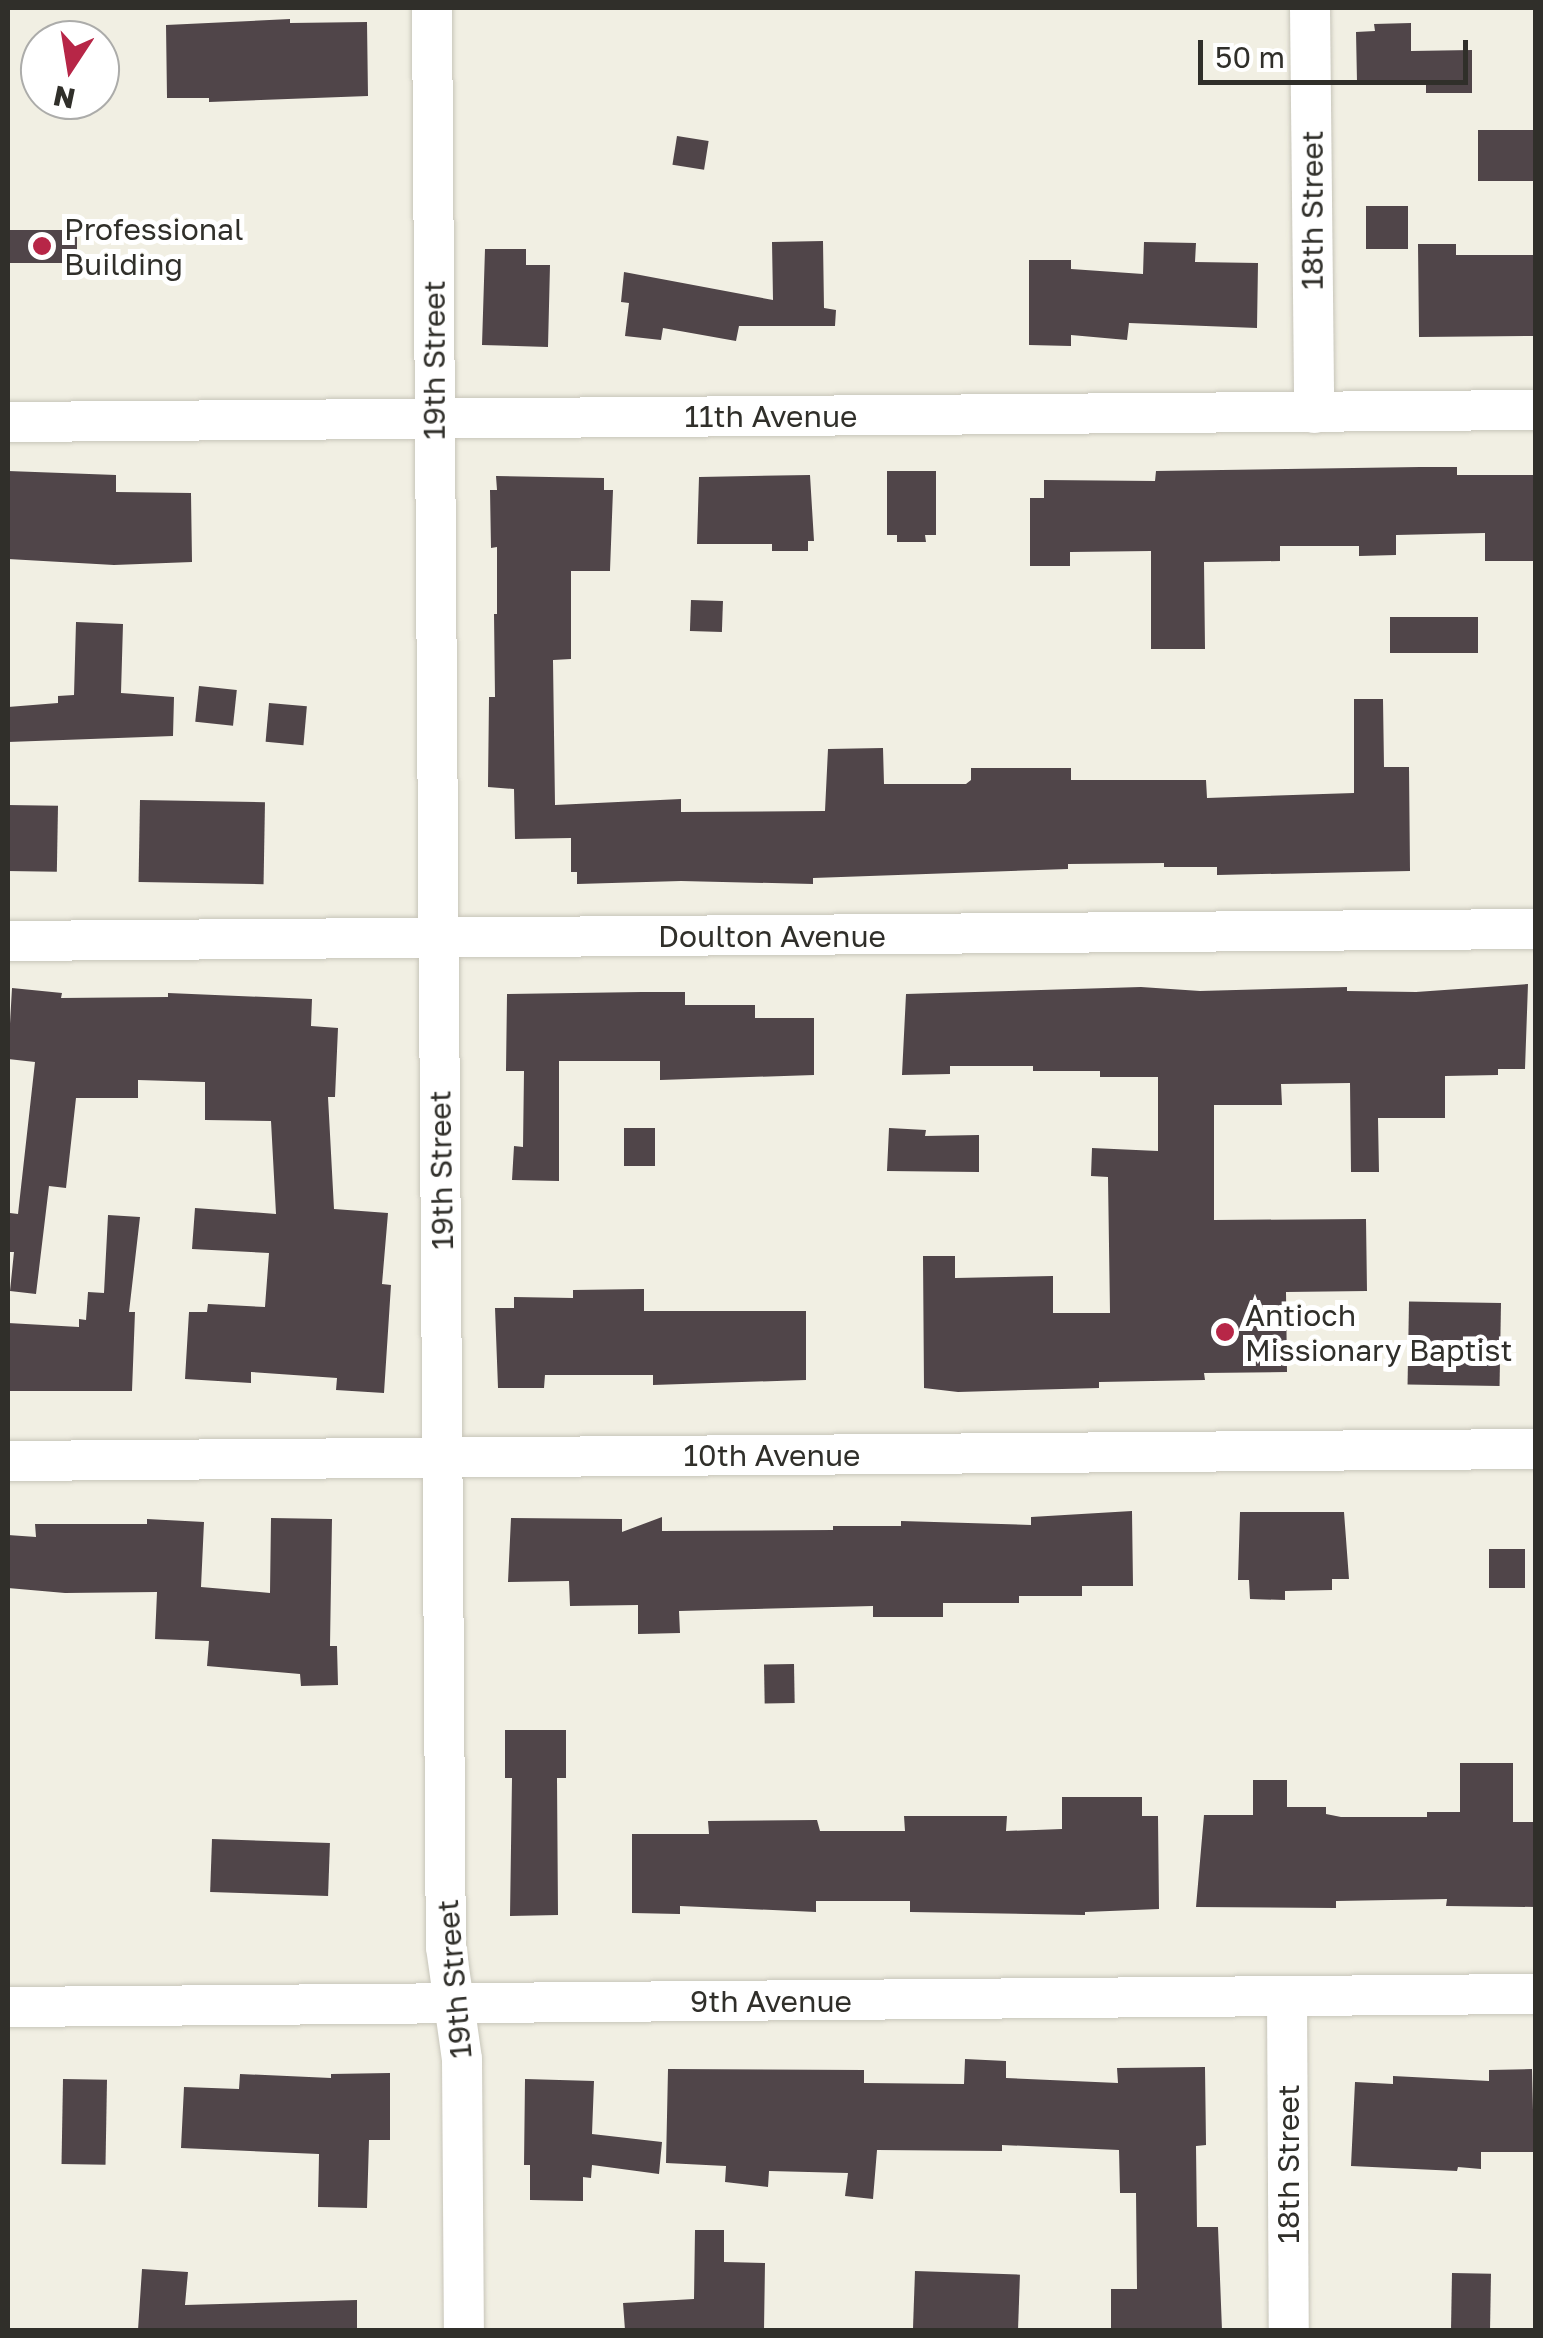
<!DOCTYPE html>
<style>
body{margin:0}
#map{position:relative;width:1543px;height:2338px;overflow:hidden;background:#f1efe3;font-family:"Golos Text",sans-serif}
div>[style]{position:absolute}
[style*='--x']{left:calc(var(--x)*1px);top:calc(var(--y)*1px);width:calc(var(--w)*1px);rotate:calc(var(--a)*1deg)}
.building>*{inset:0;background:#504549;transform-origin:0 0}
.roads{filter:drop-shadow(0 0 2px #c7c5b9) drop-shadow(0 0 2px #c7c5b9)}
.minor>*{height:40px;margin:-20px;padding:0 20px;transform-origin:20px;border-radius:20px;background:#fff}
.dots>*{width:28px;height:28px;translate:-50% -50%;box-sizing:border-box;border:5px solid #fff;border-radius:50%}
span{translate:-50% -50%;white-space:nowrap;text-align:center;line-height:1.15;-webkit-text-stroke:10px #fff;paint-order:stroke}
.street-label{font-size:30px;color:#302f2a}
.poi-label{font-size:30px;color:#302f2a}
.left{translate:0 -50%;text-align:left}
.frame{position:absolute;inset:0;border:10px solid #302f2a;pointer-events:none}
.north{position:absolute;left:20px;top:20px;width:100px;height:100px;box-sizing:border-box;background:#fff;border:2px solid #acacaa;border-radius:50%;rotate:192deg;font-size:28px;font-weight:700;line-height:40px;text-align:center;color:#302f2a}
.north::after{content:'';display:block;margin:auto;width:35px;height:45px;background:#b72647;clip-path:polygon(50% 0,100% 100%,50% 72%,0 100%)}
.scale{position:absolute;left:1198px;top:40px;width:270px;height:45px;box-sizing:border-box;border:5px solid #302f2a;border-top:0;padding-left:12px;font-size:30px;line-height:35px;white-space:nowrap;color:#302f2a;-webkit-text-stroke:8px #fff;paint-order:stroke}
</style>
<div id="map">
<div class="building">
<div style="clip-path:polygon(290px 19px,290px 23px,367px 22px,368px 96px,209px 102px,209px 98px,167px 98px,166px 25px)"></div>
<div style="clip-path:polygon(1411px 23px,1411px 51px,1472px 50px,1472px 93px,1426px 93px,1426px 82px,1357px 82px,1356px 32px,1375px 31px,1374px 24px)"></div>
<div style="left:1536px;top:130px;width:51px;height:58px;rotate:90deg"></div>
<div style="left:677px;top:136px;width:32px;height:29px;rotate:9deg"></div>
<div style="left:1366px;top:206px;width:42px;height:43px"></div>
<div style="left:8px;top:230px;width:69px;height:33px"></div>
<div style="clip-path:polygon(823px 241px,824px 308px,836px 310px,835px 326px,739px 326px,736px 341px,663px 328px,661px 340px,625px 336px,629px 303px,621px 302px,624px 272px,773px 300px,772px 242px)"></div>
<div style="clip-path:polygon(1144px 242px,1196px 243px,1195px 262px,1258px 263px,1257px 328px,1129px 323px,1127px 340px,1071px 335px,1071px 346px,1029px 345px,1029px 260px,1071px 260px,1071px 269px,1143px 274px)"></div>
<div style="clip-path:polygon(1418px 244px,1456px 244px,1456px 255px,1536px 255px,1536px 336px,1419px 337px)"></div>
<div style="clip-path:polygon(485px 249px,526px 249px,526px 265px,550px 265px,548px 347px,482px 345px)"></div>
<div style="clip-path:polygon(1420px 467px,1457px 467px,1457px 475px,1536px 475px,1536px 561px,1485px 561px,1485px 533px,1396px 535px,1396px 555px,1359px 556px,1359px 546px,1280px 546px,1280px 561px,1204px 562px,1205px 649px,1151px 649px,1151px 551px,1070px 552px,1070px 566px,1030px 566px,1030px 498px,1044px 498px,1044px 480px,1155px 481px,1156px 471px)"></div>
<div style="clip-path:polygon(8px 471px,116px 475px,116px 492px,191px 493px,192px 562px,114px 565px,8px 559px)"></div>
<div style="clip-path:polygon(887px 471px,936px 471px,936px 535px,925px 535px,926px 542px,897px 542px,897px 535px,887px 535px)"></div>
<div style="clip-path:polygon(810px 475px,814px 541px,808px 541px,808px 551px,772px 551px,772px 544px,697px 544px,699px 477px)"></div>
<div style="clip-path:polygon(496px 476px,604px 478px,604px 490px,613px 490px,610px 571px,571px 571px,571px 659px,553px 660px,555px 805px,681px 799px,681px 812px,825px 811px,828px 749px,883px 748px,884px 784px,966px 784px,971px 780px,971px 768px,1071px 768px,1071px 780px,1206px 780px,1207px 798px,1354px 793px,1354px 699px,1383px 699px,1384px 767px,1409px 767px,1410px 871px,1217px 875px,1217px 867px,1164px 867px,1164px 863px,1068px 864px,1068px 869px,813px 878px,813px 884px,681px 881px,577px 884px,577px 872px,571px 872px,571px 838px,515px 839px,514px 789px,488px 787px,489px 697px,495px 697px,494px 614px,497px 614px,497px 547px,491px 548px,490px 490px,497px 490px)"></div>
<div style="left:691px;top:600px;width:32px;height:31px;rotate:2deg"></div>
<div style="left:1390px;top:617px;width:88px;height:36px"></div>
<div style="clip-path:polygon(76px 622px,123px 624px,121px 693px,174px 697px,173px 736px,8px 742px,8px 707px,58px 703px,58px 696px,74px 695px)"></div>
<div style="left:199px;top:686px;width:38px;height:36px;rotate:6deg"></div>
<div style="left:269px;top:703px;width:38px;height:39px;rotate:5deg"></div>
<div style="left:140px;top:800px;width:125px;height:82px;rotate:1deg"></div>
<div style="left:8px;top:805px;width:50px;height:66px;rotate:1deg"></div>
<div style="clip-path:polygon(1528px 984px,1525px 1069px,1498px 1069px,1498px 1075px,1445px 1076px,1445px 1118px,1378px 1118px,1379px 1172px,1351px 1172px,1350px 1083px,1281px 1084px,1282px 1105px,1214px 1105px,1214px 1220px,1366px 1219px,1367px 1291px,1286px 1292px,1287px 1372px,1204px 1373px,1205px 1380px,1099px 1382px,1099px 1388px,958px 1392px,924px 1388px,923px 1256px,955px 1256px,955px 1278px,1053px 1276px,1053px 1313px,1110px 1313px,1108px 1177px,1091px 1176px,1092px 1148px,1158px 1151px,1158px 1077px,1100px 1077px,1100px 1071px,1033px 1071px,1033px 1066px,950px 1066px,950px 1074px,902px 1075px,906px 994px,1141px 987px,1200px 991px,1347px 987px,1347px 991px,1416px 992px)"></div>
<div style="clip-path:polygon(12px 988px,62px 993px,61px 998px,168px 997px,168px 993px,312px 999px,311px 1026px,338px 1028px,335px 1097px,328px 1097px,334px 1209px,388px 1213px,382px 1284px,391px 1285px,384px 1393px,336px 1390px,337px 1378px,251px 1372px,251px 1383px,185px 1379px,189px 1312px,207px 1312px,208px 1304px,265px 1307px,269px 1253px,192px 1249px,195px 1208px,276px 1214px,271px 1121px,205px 1120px,205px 1082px,138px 1080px,138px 1098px,76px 1098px,66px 1188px,49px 1186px,36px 1294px,10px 1291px,14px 1252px,8px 1252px,8px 1236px,10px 1213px,18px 1214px,35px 1062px,8px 1059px)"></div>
<div style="clip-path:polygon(642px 992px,685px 992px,685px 1005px,755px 1005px,755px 1018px,814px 1018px,814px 1075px,660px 1080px,660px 1061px,559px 1061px,559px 1181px,512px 1180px,514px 1146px,523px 1147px,524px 1071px,506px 1071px,507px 994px)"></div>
<div style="left:624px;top:1128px;width:31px;height:38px"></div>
<div style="clip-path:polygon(889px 1128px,926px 1130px,925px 1136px,979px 1135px,979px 1172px,887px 1171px)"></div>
<div style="clip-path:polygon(108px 1215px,140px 1217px,129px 1312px,135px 1312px,132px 1391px,8px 1391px,8px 1323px,79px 1327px,79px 1319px,86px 1320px,88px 1292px,104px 1293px)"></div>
<div style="clip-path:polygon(644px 1289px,644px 1311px,806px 1311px,806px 1380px,653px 1385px,653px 1375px,545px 1375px,544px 1388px,498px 1388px,495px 1308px,514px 1308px,514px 1297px,573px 1298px,573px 1290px)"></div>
<div style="left:1501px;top:1303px;width:83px;height:92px;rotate:91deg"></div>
<div style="clip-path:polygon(1132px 1511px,1133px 1586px,1082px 1586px,1082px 1596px,1019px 1596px,1019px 1603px,943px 1603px,943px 1617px,873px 1617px,873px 1606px,679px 1611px,680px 1633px,638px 1634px,638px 1605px,570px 1606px,569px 1581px,508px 1582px,511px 1518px,622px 1519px,622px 1532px,662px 1517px,662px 1531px,833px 1530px,833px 1526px,901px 1526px,901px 1521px,1031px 1525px,1031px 1517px)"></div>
<div style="clip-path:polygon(1240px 1512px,1344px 1512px,1349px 1579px,1332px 1579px,1332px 1590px,1285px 1591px,1285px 1600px,1250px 1599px,1249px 1580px,1238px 1580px)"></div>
<div style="clip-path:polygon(271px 1518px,332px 1519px,330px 1646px,337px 1646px,338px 1685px,301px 1686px,300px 1674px,207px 1666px,209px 1641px,155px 1639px,157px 1592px,65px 1593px,8px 1588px,8px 1535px,36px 1537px,35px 1524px,147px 1524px,147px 1519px,204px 1522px,201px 1587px,270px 1593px)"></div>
<div style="left:1489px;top:1549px;width:36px;height:39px"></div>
<div style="left:794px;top:1664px;width:39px;height:30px;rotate:89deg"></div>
<div style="clip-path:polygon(505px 1730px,566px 1730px,566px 1778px,557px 1778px,558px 1915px,510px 1916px,512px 1778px,505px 1778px)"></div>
<div style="clip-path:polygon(1460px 1763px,1513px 1763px,1513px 1822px,1536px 1822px,1536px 1907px,1446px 1906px,1447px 1899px,1336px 1901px,1336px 1908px,1196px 1907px,1204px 1815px,1253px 1815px,1253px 1780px,1287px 1780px,1287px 1807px,1326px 1807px,1326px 1814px,1341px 1817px,1427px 1817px,1427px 1812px,1460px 1812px)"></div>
<div style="clip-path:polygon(1062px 1797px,1142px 1797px,1142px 1816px,1158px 1816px,1159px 1909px,1085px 1912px,1085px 1915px,910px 1912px,910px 1901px,816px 1901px,816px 1912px,680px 1906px,680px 1914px,632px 1913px,632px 1834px,709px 1834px,708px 1821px,817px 1820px,820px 1831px,905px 1831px,904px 1816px,1007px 1816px,1006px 1831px,1062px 1829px)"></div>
<div style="left:212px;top:1839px;width:118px;height:53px;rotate:2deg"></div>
<div style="clip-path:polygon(965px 2059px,1006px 2061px,1006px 2078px,1118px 2083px,1117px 2068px,1205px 2067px,1206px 2145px,1196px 2146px,1197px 2227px,1218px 2227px,1222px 2330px,1111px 2330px,1111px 2289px,1137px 2289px,1136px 2193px,1120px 2193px,1119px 2150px,1002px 2145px,1002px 2151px,877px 2150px,873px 2199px,845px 2196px,848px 2173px,769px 2171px,768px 2187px,725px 2182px,726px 2166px,666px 2163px,668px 2069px,864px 2070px,864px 2083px,964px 2084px)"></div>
<div style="clip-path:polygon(1532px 2069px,1534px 2152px,1481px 2152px,1481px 2169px,1458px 2167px,1457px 2171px,1351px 2166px,1355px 2082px,1393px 2084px,1393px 2076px,1489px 2081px,1489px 2070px)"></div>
<div style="clip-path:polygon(390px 2073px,390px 2140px,369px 2140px,367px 2208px,318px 2207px,319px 2154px,181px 2148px,184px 2087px,239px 2089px,240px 2074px,331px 2078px,331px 2074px)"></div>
<div style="left:63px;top:2079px;width:44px;height:85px;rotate:1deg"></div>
<div style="clip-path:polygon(525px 2079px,594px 2081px,592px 2134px,662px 2142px,659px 2174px,592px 2165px,591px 2178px,583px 2177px,583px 2201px,530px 2200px,530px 2165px,524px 2165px)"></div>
<div style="clip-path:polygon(695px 2230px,724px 2230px,724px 2262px,765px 2263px,764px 2330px,625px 2330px,623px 2303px,694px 2299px)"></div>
<div style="clip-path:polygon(142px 2269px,188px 2272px,185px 2305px,357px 2300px,357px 2330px,138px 2330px)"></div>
<div style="left:915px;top:2271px;width:105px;height:59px;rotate:2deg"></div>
<div style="left:1452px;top:2273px;width:39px;height:57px;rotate:1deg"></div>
</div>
<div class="roads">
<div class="minor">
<div style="--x:432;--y:8;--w:1939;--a:89.59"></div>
<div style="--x:446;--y:1947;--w:113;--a:81.9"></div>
<div style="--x:462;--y:2059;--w:271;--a:89.6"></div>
<div style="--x:1310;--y:8;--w:405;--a:89.4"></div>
<div style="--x:8;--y:422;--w:1528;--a:-0.45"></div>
<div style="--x:8;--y:941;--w:1528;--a:-0.45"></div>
<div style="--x:8;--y:1461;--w:1528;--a:-0.45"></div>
<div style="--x:1287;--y:1997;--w:333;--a:89.7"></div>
<div style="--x:8;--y:2007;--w:1528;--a:-0.49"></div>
</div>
</div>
<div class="dots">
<div style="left:42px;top:246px;background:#b72647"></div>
<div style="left:1225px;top:1332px;background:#b72647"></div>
</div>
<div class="street-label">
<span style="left:1312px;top:210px;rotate:-90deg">18th Street</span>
<span style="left:434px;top:360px;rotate:-90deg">19th Street</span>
<span style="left:771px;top:416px">11th Avenue</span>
<span style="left:772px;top:936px">Doulton Avenue</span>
<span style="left:441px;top:1170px;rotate:-91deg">19th Street</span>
<span style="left:772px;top:1455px">10th Avenue</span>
<span style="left:454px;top:1979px;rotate:-95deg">19th Street</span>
<span style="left:771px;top:2001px">9th Avenue</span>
<span style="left:1288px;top:2164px;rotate:-90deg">18th Street</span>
</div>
<div class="poi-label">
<span class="left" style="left:64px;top:246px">Professional<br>Building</span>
<span class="left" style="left:1245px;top:1332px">Antioch<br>Missionary Baptist</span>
</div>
<div class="frame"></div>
<div class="north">N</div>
<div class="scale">50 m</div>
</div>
